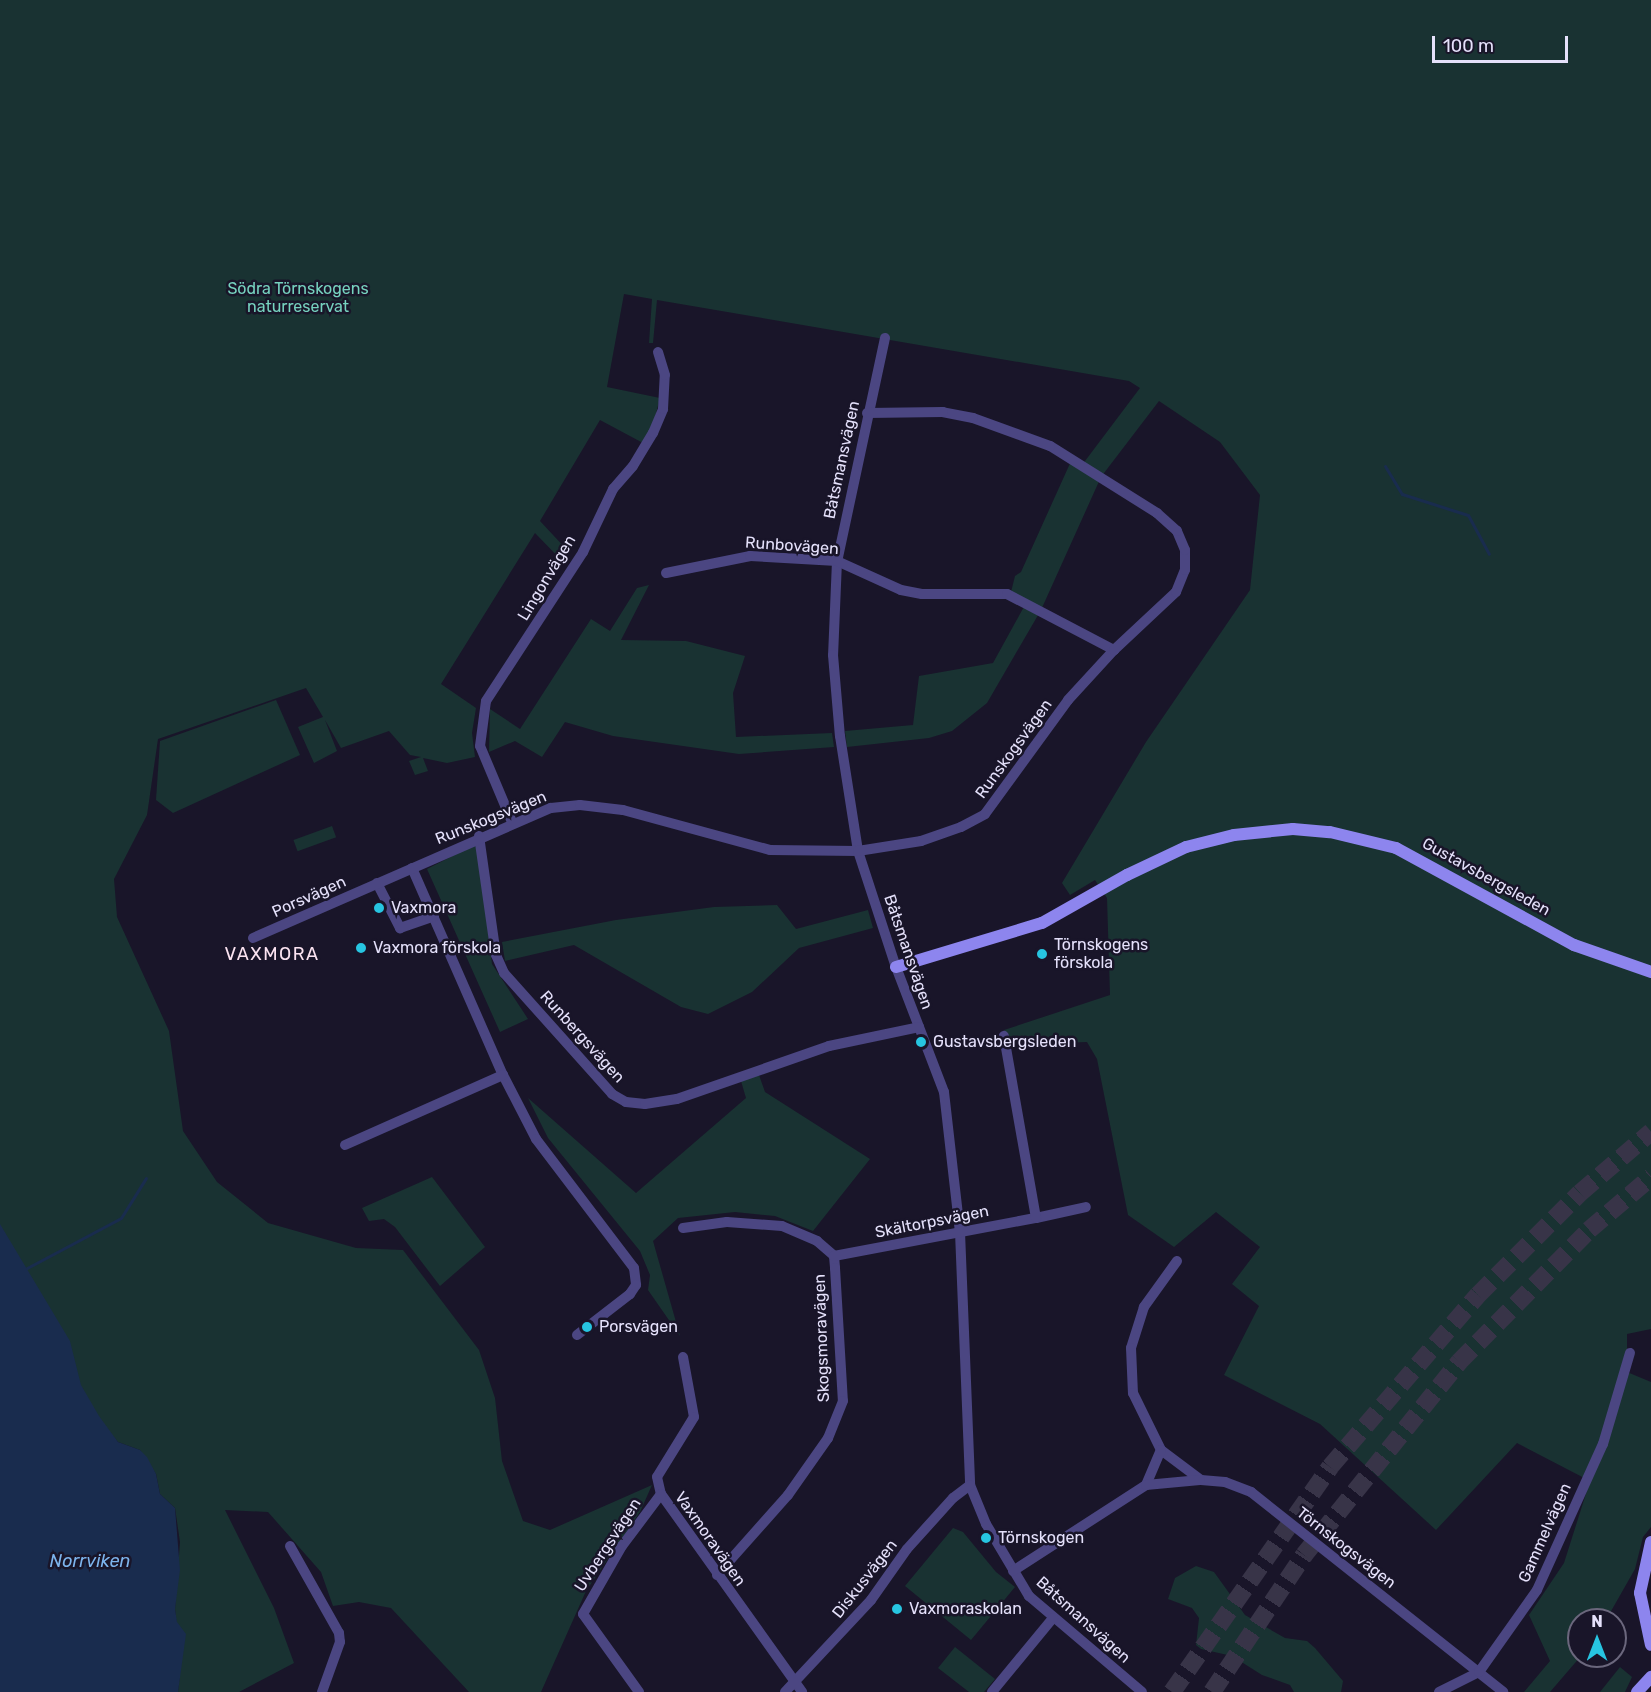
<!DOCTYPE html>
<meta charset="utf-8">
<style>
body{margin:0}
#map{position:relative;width:1651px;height:1692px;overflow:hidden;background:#191529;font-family:Rubik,sans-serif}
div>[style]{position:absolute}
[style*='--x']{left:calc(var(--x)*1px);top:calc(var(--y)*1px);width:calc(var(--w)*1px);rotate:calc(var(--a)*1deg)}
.green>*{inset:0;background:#193232;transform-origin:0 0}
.water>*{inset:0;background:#192c4e}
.stream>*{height:3px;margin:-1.5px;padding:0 1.5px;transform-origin:1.5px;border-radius:1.5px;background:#192c4e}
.highway-tunnel>*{height:18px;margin-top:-9px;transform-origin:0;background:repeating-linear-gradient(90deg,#383448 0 18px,transparent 0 27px)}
.street>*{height:10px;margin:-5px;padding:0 5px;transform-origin:5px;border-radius:5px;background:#4b4682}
.secondary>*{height:12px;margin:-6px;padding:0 6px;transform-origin:6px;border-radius:6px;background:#8d85ee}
.dots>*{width:16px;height:16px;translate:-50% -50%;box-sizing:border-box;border:3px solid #191529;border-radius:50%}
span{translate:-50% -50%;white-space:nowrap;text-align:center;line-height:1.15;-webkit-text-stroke:5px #191529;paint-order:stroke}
.park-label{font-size:16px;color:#76d2bf}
.street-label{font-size:16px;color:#e5e1fb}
.poi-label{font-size:16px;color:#e5e1fb}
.left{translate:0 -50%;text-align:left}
.neighbourhood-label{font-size:18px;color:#fbe3f1;letter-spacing:1.5px}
.water-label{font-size:18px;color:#7db4ed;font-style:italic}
.north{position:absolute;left:1567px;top:1608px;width:60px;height:60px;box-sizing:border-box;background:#191529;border:2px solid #6b677d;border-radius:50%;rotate:0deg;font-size:16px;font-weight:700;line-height:24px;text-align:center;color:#e5e1fb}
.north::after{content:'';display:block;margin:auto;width:21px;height:27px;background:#27c5e1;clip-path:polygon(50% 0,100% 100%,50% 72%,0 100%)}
.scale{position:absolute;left:1432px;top:36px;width:136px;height:27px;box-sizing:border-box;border:3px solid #e5e1fb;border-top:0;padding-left:8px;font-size:18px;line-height:21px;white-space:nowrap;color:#e5e1fb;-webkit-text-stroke:4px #191529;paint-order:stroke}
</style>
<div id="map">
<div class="green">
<div style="clip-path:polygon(0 0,1651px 0,1651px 1329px,1627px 1334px,1627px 1372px,1651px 1382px,1651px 1527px,1643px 1537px,1635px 1569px,1606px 1620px,1579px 1620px,1581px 1656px,1550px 1692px,1524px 1692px,1550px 1661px,1529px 1615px,1564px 1563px,1590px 1481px,1517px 1443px,1436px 1530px,1320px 1424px,1224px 1375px,1259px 1306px,1232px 1284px,1260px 1247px,1216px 1212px,1174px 1247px,1128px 1215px,1097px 1059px,1087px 1042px,1010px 1045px,1004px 1030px,1110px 995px,1107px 898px,1095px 880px,1070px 895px,1062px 883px,1146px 742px,1250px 590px,1260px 495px,1220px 442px,1159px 401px,1101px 477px,1041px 610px,987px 703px,952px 731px,929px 738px,847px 747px,845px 731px,913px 725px,919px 676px,993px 663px,1026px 603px,1010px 596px,1015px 576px,1021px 572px,1072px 459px,1082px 465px,1140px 388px,1129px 381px,657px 300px,653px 343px,649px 343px,652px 299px,624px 294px,607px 387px,660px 398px,653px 425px,643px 443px,600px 420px,540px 521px,568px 551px,565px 564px,535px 533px,441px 684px,476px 708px,472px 733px,475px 757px,447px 763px,423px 758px,428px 771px,415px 775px,409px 761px,421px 757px,410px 755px,389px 731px,341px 748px,325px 720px,337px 751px,314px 763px,298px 727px,323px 717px,306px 688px,158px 739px,147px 815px,114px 879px,117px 917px,169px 1031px,183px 1131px,217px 1182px,268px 1223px,356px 1248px,403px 1250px,479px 1350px,495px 1398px,502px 1461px,523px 1521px,550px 1530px,652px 1485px,640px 1512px,586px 1591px,541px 1692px,469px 1692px,391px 1608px,359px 1602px,333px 1606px,321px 1572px,268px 1512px,225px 1510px,274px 1608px,294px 1663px,239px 1692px,178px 1692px,181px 1664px,175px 1609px,180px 1542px,175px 1508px,160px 1494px,156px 1474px,140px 1450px,118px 1442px,0 1300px)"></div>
<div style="clip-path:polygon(649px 585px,621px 640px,686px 641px,745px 656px,733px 693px,736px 737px,832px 733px,834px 747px,739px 754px,613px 736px,565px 722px,542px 757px,515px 741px,489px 752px,490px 709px,520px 729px,591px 619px,610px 631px,637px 588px)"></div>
<div style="clip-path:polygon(276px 700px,300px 755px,173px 813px,156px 800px,160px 741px)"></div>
<div style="left:332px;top:826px;width:12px;height:41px;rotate:70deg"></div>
<div style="clip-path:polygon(478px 843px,492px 964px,528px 1019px,500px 1032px,427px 869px)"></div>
<div style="clip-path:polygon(777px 905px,796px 929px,868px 910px,873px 928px,799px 948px,752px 992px,708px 1014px,681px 1007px,574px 945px,505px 961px,502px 942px,616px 920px,714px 907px)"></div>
<div style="clip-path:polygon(759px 1075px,765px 1092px,870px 1159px,813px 1231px,775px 1216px,735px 1212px,678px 1218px,653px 1241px,680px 1336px,648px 1290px,650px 1275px,640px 1251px,548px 1138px,528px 1098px,636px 1193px,746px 1098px,741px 1081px)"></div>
<div style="clip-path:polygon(432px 1177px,485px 1247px,440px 1286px,395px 1227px,384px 1219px,369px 1221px,362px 1208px)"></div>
<div style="clip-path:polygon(953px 1528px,963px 1532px,996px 1572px,1015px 1587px,971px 1640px,905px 1586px)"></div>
<div style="clip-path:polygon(1196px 1566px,1214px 1572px,1245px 1615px,1285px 1638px,1307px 1641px,1315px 1648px,1343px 1681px,1341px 1692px,1294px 1692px,1290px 1685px,1262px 1675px,1232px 1656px,1201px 1649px,1196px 1645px,1199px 1618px,1192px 1608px,1168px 1599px,1175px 1578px)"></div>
<div style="clip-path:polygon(955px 1647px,995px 1679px,984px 1692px,969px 1692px,938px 1668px)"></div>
<div style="clip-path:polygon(1620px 1667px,1632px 1677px,1625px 1692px,1600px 1692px)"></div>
</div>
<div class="water">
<div style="clip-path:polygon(0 1224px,70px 1341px,81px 1385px,99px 1416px,118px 1442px,140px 1450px,147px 1457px,156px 1474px,160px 1494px,175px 1508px,180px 1570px,175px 1609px,177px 1622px,186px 1634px,178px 1692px,0 1692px)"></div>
</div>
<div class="stream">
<div style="--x:1385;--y:466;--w:33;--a:59"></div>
<div style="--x:1402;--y:494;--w:69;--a:17.7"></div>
<div style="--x:1468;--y:515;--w:44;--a:61.7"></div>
<div style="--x:27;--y:1268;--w:106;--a:-28"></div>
<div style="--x:121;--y:1218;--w:47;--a:-58"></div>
</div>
<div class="highway-tunnel">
<div style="--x:1172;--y:1692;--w:275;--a:-54.9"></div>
<div style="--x:1330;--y:1467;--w:227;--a:-49.3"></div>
<div style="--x:1478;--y:1295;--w:144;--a:-45"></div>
<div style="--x:1580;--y:1193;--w:94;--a:-40.7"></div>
<div style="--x:1212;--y:1692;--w:165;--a:-56.1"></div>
<div style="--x:1304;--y:1555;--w:248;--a:-51.2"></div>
<div style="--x:1459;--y:1362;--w:185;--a:-45.4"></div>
<div style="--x:1589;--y:1230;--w:82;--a:-40.5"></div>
</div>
<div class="street">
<div style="--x:885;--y:338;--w:228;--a:102.1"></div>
<div style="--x:837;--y:561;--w:94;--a:92.4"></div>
<div style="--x:833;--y:655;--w:81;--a:85.1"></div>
<div style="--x:840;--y:736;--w:116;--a:81.1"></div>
<div style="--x:858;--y:851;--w:122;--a:71.9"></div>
<div style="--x:896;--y:967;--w:134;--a:69"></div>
<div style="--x:944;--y:1092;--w:141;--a:83.5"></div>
<div style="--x:960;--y:1232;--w:253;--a:87.7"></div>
<div style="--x:970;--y:1485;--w:42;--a:67.7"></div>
<div style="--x:986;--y:1524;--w:84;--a:59.2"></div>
<div style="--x:1029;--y:1596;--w:148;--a:40.3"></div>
<div style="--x:666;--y:573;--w:86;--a:-11.4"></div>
<div style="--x:750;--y:556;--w:87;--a:3.3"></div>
<div style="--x:837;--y:561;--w:70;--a:24.4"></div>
<div style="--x:901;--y:590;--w:21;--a:11"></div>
<div style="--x:922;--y:594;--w:85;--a:0"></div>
<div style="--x:1007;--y:594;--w:121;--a:27.6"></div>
<div style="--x:512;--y:822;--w:82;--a:-112.8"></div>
<div style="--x:480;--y:746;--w:45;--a:-82.4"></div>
<div style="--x:486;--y:701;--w:178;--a:-56.9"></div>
<div style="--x:583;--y:552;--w:70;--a:-64.5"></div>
<div style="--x:613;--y:489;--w:30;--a:-49"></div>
<div style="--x:633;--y:466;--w:39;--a:-59"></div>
<div style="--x:653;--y:433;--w:26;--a:-67"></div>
<div style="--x:663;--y:409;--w:34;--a:-87"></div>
<div style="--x:665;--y:375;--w:24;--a:-107"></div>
<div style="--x:479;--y:836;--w:120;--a:81.9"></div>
<div style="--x:496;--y:955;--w:20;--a:66"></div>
<div style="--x:504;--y:973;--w:162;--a:48.2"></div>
<div style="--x:612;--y:1094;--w:16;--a:30"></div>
<div style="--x:626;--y:1102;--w:19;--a:6"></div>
<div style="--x:645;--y:1104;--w:32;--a:-9"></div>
<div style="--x:677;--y:1099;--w:161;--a:-19.2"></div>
<div style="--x:829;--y:1046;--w:92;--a:-11.9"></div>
<div style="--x:412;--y:868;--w:226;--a:66.3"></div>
<div style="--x:503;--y:1075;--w:72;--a:62.7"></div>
<div style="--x:536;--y:1139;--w:162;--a:52.8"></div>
<div style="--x:634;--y:1268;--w:17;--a:83"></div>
<div style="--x:636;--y:1285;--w:11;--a:124"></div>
<div style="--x:630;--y:1294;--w:67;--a:142.3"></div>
<div style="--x:377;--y:883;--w:51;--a:62.9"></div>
<div style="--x:400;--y:928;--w:36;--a:-19"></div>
<div style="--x:253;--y:938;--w:325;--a:-23.6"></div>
<div style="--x:551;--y:808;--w:29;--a:-6"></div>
<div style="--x:580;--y:805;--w:43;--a:6.6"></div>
<div style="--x:623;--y:810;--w:152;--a:15.2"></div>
<div style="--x:770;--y:850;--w:88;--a:0.7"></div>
<div style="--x:858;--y:851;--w:64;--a:-9"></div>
<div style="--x:921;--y:841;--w:42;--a:-19.3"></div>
<div style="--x:961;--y:827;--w:27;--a:-28"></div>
<div style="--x:985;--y:814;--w:141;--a:-53.9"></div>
<div style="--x:1068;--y:700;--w:68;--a:-47.4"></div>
<div style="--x:1114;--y:650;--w:85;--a:-43.1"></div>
<div style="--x:1176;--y:592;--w:24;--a:-68"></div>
<div style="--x:1185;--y:570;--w:20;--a:-90"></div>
<div style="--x:1185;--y:550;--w:21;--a:-113"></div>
<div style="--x:1177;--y:531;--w:27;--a:-138"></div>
<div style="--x:1157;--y:513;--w:126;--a:-147.9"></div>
<div style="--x:1050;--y:446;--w:82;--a:-160"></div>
<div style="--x:973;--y:418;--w:31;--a:-169"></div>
<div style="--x:943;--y:412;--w:76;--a:179.2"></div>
<div style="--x:345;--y:1145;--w:173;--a:-23.9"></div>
<div style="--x:1036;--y:1218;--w:51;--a:-12.4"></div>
<div style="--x:683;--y:1228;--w:44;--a:-7.8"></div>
<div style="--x:727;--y:1222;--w:55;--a:4.2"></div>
<div style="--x:782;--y:1226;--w:38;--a:23"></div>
<div style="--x:817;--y:1241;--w:23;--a:41"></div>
<div style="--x:834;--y:1256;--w:12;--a:85"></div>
<div style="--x:835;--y:1268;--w:133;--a:86.6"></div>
<div style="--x:843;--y:1401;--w:40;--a:112"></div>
<div style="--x:828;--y:1438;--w:70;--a:125.1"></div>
<div style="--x:788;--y:1495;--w:107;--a:131.6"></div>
<div style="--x:834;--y:1256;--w:206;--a:-10.7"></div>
<div style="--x:1036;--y:1218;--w:185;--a:-100"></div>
<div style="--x:1177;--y:1261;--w:57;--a:125.7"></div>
<div style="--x:1144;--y:1307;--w:43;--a:107.6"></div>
<div style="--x:1131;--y:1348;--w:45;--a:87.5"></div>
<div style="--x:1133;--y:1393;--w:64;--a:63.8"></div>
<div style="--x:1161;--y:1450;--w:50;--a:36.9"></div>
<div style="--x:1201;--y:1480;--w:24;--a:5"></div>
<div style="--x:1225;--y:1482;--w:28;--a:21"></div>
<div style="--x:1251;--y:1492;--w:322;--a:38.4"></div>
<div style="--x:683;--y:1357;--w:61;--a:79.6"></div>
<div style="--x:694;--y:1417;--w:70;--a:121.7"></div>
<div style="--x:657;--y:1477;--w:17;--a:77"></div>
<div style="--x:661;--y:1494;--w:243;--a:54.5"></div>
<div style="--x:1146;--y:1485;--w:38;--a:-67"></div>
<div style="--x:290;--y:1546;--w:100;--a:60.6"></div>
<div style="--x:339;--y:1633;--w:9;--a:84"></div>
<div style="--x:340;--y:1642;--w:53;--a:109.8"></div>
<div style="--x:1013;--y:1571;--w:158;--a:-32.9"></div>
<div style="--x:1146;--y:1485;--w:54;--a:-5.3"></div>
<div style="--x:639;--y:1692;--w:96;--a:-125.7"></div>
<div style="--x:583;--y:1614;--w:78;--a:-60.2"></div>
<div style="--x:622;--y:1546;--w:65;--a:-53.1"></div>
<div style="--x:785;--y:1692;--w:126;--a:-46.9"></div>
<div style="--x:871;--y:1600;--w:62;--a:-54.8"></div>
<div style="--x:907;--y:1549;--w:69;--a:-48"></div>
<div style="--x:953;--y:1498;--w:21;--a:-37"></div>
<div style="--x:992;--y:1692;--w:96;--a:-50.5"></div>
<div style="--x:1439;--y:1692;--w:45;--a:-26.6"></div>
<div style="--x:1479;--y:1672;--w:100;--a:-54.7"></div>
<div style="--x:1537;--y:1590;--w:160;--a:-65.7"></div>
<div style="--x:1603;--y:1444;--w:95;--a:-73.5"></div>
</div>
<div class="secondary">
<div style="--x:896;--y:967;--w:152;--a:-16.8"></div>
<div style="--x:1042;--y:923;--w:98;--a:-29.5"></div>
<div style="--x:1127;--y:875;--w:65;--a:-25.4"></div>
<div style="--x:1186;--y:847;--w:49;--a:-14"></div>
<div style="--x:1234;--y:835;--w:59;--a:-5.8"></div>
<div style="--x:1293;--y:829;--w:37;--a:5"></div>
<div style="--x:1330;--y:832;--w:68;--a:13.6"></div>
<div style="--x:1396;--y:848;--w:203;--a:28.6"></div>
<div style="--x:1574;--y:945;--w:82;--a:19.3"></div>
<div style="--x:1651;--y:1542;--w:52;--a:102.2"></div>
<div style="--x:1640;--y:1593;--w:53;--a:78.1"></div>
<div style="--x:1637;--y:1692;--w:21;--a:-47"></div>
</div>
<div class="dots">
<div style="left:379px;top:908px;background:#27c5e1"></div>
<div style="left:361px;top:948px;background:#27c5e1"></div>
<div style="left:1042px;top:954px;background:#27c5e1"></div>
<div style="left:921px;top:1042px;background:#27c5e1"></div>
<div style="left:587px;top:1327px;background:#27c5e1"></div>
<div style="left:986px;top:1538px;background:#27c5e1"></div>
<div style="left:897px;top:1609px;background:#27c5e1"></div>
</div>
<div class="park-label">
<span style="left:298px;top:298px">Södra Törnskogens<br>naturreservat</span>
</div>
<div class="street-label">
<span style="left:842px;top:460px;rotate:-78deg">Båtsmansvägen</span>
<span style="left:792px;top:546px;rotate:4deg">Runbovägen</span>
<span style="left:547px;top:578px;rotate:-59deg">Lingonvägen</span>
<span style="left:1014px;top:749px;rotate:-54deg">Runskogsvägen</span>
<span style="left:491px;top:818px;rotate:-22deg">Runskogsvägen</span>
<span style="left:1486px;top:877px;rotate:29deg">Gustavsbergsleden</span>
<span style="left:309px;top:897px;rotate:-24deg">Porsvägen</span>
<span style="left:908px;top:952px;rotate:71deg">Båtsmansvägen</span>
<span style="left:582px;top:1037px;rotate:48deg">Runbergsvägen</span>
<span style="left:932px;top:1222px;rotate:-11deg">Skältorpsvägen</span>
<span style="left:822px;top:1338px;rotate:-92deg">Skogsmoravägen</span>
<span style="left:1545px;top:1533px;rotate:-66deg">Gammelvägen</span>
<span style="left:710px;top:1539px;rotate:55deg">Vaxmoravägen</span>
<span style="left:608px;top:1545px;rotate:-57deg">Uvbergsvägen</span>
<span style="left:1346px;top:1548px;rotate:38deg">Törnskogsvägen</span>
<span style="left:865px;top:1579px;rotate:-52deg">Diskusvägen</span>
<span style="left:1083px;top:1620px;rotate:42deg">Båtsmansvägen</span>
</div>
<div class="poi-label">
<span class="left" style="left:391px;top:908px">Vaxmora</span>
<span class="left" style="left:1054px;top:954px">Törnskogens<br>förskola</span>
<span class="left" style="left:373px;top:948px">Vaxmora förskola</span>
<span class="left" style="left:933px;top:1042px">Gustavsbergsleden</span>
<span class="left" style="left:599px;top:1327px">Porsvägen</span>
<span class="left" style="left:998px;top:1538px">Törnskogen</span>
<span class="left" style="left:909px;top:1609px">Vaxmoraskolan</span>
</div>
<div class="neighbourhood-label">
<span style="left:272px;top:954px">VAXMORA</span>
</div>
<div class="water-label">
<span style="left:90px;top:1561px">Norrviken</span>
</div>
<div class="north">N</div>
<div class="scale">100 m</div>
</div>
